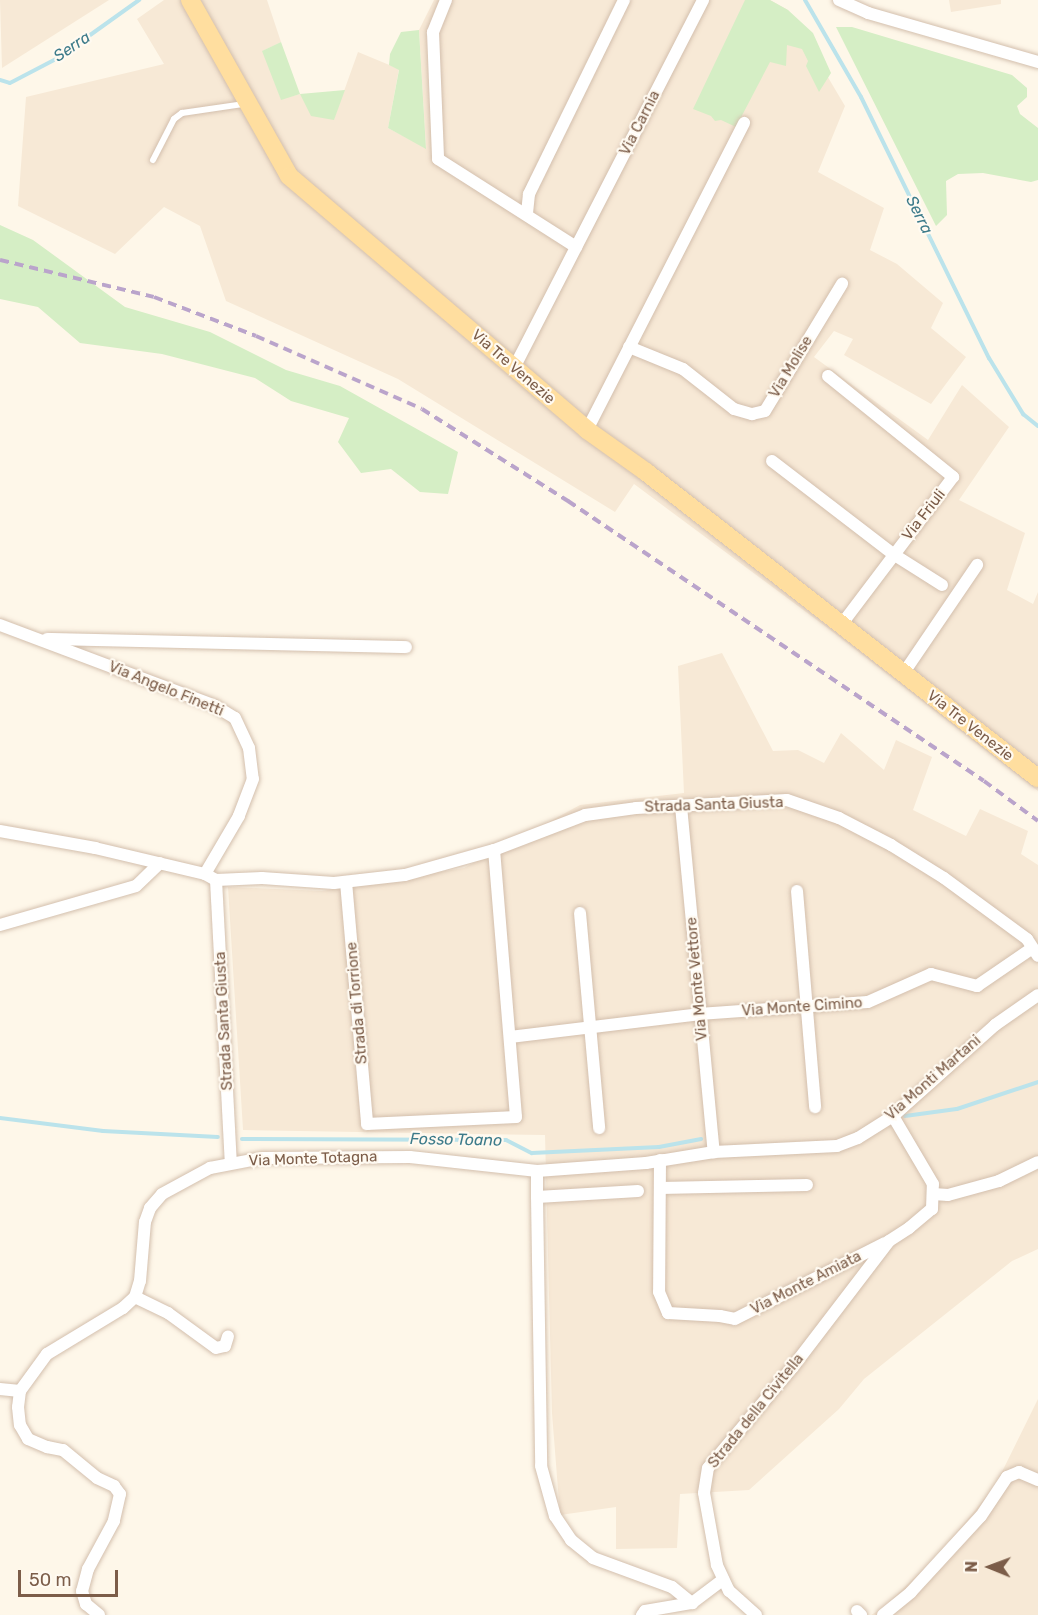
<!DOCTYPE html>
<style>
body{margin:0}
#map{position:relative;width:1038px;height:1615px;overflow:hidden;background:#fef7e9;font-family:Rubik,sans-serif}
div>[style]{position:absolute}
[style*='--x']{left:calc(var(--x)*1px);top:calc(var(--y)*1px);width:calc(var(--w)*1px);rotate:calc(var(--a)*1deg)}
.residential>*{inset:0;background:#f7e9d6}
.green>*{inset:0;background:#d5eec5}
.stream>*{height:4px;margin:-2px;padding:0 2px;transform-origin:2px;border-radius:2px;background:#bbe3eb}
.roads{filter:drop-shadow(0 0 2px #d3bfad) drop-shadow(0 0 2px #d3bfad)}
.lane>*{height:6px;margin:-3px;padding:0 3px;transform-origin:3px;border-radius:3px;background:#fff}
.street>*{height:12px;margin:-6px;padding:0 6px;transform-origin:6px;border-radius:6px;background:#fff}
.primary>*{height:18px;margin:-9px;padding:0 9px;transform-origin:9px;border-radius:9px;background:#ffde9f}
.rail>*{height:4px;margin-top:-2px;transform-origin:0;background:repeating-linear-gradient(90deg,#baa4cb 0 9px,transparent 0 15px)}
span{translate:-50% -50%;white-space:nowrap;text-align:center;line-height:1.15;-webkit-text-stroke:4.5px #fffaf1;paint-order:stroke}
.street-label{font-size:15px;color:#7c5d49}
.water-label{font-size:16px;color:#3d7b8a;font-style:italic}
.north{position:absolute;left:960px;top:1537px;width:60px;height:60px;-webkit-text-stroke:4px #fffaf1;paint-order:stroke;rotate:271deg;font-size:16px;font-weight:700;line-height:24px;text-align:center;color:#7c5d49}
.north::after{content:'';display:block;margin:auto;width:21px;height:27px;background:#7c5d49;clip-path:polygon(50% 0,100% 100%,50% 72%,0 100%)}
.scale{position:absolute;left:18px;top:1570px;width:100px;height:27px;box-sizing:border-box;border:3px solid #7c5d49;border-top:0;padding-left:8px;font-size:18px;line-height:21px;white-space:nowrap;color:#7c5d49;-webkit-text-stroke:4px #fffaf1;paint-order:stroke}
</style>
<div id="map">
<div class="residential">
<div style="clip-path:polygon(0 0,109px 0,2px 68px)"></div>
<div style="clip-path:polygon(164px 0,267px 0,281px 42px,263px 51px,281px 99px,300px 94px,334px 119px,358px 52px,399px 69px,388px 128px,426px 148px,419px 30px,434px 0,770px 0,788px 10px,845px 106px,818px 172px,884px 208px,870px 250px,897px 264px,943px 303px,931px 328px,966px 357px,931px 404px,844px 355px,853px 339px,834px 331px,814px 357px,928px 440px,962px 385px,1009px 427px,959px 500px,1025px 533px,1007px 590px,1033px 604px,1038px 592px,1038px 791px,833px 632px,634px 484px,615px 512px,398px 379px,226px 301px,200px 226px,164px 207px,115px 254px,18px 206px,26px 97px,164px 64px,137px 19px)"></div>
<div style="clip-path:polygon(949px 0,1001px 0,1001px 4px,951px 12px)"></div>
<div style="clip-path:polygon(722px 653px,773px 751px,798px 750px,824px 763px,841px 733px,884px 770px,896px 740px,932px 757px,913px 810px,966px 836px,980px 809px,1028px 831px,1021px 854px,1038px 865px,1038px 1249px,1012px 1261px,864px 1379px,839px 1409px,749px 1490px,680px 1494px,677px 1548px,616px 1549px,616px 1507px,560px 1515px,552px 1413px,545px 1135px,243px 1130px,228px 887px,322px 891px,464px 868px,580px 805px,684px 793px,678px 666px)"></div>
<div style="clip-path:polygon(1038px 1399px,1038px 1615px,871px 1615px,883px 1608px,939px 1554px,995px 1486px)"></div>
</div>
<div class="green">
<div style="clip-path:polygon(745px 0,770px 0,788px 10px,813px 33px,831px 73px,819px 92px,806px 66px,808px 61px,802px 49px,787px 45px,786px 66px,770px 62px,736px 127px,721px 120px,715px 121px,711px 116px,693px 109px)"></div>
<div style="clip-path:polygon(836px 27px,852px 27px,1012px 75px,1027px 88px,1027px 97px,1017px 106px,1020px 114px,1038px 128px,1038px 180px,1031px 182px,983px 173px,958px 174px,946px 181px,947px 215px,936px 226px)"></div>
<div style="clip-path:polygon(419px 30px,426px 149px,388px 128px,399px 70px,389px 65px,390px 54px,401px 32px)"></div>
<div style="clip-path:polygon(281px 42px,300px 94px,345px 90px,334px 120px,311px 116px,300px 94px,281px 100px,262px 51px)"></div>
<div style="clip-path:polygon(0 225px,33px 240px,125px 307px,210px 332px,286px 370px,340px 386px,458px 452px,448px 494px,420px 492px,391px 469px,361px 473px,338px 442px,349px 418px,291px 401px,255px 378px,162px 354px,80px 343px,38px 307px,0 299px)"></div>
</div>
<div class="stream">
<div style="--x:805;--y:0;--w:112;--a:60"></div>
<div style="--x:861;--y:97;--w:291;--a:63.9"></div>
<div style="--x:989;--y:358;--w:66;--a:58.7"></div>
<div style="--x:1023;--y:414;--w:19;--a:39"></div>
<div style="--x:0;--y:80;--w:10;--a:17"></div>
<div style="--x:10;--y:83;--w:54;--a:-27.5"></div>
<div style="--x:58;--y:58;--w:100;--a:-35.6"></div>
<div style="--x:905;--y:1116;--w:52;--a:-7.7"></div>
<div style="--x:957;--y:1109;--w:85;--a:-18.4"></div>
<div style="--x:0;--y:1118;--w:104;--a:7.2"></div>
<div style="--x:103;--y:1131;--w:115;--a:3"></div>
<div style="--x:242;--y:1139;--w:264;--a:0.2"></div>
<div style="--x:506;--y:1140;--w:29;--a:27"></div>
<div style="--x:532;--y:1153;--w:127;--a:-2.7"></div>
<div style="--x:659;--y:1147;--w:43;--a:-10.8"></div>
</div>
<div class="roads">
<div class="lane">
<div style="--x:153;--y:160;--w:46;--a:-62.9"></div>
<div style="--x:174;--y:119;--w:10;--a:-37"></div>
<div style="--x:182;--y:113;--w:63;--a:-8.3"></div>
</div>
<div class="street">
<div style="--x:446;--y:0;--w:35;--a:112"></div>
<div style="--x:433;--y:32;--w:127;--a:87.7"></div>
<div style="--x:438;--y:159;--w:164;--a:32.5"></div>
<div style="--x:839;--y:0;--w:32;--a:24"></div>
<div style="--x:868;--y:13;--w:177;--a:16.1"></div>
<div style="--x:527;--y:213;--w:19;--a:-84"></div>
<div style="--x:529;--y:194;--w:216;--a:-63.9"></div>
<div style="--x:629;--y:347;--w:58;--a:22.2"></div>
<div style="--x:683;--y:369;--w:65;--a:38.1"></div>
<div style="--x:734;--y:409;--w:19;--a:16"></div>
<div style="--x:752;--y:414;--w:13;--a:-13"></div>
<div style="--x:765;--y:411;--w:149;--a:-58.8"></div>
<div style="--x:514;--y:368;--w:414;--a:-62.8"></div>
<div style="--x:828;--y:376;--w:161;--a:38.9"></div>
<div style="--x:953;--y:477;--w:184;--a:127.1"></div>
<div style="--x:587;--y:430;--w:345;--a:-62.9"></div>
<div style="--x:772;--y:461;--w:153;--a:37.5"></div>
<div style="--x:893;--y:554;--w:58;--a:32.3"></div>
<div style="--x:0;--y:625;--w:230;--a:20.6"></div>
<div style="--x:215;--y:706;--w:23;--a:31"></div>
<div style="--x:235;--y:718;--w:33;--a:65"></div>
<div style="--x:249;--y:748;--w:31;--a:83"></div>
<div style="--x:253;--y:779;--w:40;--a:111"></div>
<div style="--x:239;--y:816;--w:67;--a:120.4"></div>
<div style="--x:47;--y:639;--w:359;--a:1.3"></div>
<div style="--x:903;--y:674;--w:132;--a:-55.8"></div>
<div style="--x:681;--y:806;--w:348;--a:84.6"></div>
<div style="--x:0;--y:831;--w:97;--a:10.1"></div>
<div style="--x:95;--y:848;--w:113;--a:13.3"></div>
<div style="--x:205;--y:874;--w:13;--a:29"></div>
<div style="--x:216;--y:880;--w:46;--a:-2.5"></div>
<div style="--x:262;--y:878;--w:72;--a:4"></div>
<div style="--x:334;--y:883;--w:71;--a:-6.4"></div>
<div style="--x:405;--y:875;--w:92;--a:-15.7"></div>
<div style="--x:494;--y:850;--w:97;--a:-21"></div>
<div style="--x:585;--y:815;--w:51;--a:-7.8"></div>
<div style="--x:636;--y:808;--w:151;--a:-3"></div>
<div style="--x:787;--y:800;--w:55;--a:19.1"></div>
<div style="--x:839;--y:818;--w:59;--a:27.4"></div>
<div style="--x:891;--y:845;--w:62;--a:31.9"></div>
<div style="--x:944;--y:878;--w:103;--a:36.3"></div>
<div style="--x:1027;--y:939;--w:20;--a:57"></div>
<div style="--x:216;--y:880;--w:283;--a:87"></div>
<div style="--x:346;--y:882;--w:243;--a:85"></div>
<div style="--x:367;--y:1124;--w:149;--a:-2.7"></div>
<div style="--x:516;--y:1117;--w:268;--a:-94.7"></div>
<div style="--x:797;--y:891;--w:217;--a:85.2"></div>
<div style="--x:580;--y:913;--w:216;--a:84.9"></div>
<div style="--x:0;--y:925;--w:141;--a:-16"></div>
<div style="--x:136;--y:886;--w:33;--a:-44"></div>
<div style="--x:510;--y:1037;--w:190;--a:-6.9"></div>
<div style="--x:699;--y:1014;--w:169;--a:-4.1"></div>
<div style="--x:868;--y:1002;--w:69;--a:-24"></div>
<div style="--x:931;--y:974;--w:48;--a:14.6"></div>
<div style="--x:977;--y:986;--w:65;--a:-34.4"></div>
<div style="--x:660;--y:1160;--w:132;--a:90.4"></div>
<div style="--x:659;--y:1292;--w:23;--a:67"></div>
<div style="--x:668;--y:1313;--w:52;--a:3.3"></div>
<div style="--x:720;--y:1316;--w:15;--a:11"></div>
<div style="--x:735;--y:1319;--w:168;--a:-26.9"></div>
<div style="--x:537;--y:1171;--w:26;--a:90"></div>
<div style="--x:660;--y:1188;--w:147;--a:-1.2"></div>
<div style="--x:638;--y:1191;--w:101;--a:176.6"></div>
<div style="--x:537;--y:1197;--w:269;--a:89.1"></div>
<div style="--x:541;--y:1466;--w:52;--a:74.4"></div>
<div style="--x:555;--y:1516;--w:29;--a:56"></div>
<div style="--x:571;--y:1540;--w:28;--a:39"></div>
<div style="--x:593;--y:1558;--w:84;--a:20.2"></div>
<div style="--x:672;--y:1587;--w:26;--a:39"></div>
<div style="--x:933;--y:1194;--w:15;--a:4"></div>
<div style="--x:948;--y:1195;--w:53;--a:-15.4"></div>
<div style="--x:999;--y:1181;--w:43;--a:-26"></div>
<div style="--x:135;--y:1297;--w:37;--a:26"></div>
<div style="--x:168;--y:1313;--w:59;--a:36.1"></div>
<div style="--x:216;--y:1348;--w:9;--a:-13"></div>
<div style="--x:225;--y:1346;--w:10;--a:-73"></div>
<div style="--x:0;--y:1389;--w:20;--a:6"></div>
<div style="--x:20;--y:1391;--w:46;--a:-53.9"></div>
<div style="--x:47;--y:1354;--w:89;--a:-31.2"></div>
<div style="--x:123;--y:1308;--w:16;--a:-43"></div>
<div style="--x:135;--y:1297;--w:17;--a:-73"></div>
<div style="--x:140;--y:1281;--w:59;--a:-85.2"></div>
<div style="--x:145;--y:1222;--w:15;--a:-70"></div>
<div style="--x:150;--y:1208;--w:18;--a:-49"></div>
<div style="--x:162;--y:1194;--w:55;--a:-28.4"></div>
<div style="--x:210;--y:1168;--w:54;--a:-10.7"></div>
<div style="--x:263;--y:1158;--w:147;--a:-0.4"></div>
<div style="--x:410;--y:1157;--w:128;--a:6.3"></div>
<div style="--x:537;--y:1171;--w:109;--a:-4.2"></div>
<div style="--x:646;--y:1163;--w:69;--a:-9.2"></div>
<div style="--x:714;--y:1152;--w:123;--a:-2.8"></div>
<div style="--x:837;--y:1146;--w:22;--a:-21"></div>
<div style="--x:858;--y:1138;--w:41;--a:-32.2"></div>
<div style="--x:893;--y:1116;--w:137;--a:-41.7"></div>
<div style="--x:995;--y:1025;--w:52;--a:-34.9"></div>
<div style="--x:20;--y:1391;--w:16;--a:97"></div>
<div style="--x:18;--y:1407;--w:18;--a:84"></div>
<div style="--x:20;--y:1425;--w:16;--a:60"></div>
<div style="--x:28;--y:1439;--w:21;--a:23"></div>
<div style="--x:47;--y:1447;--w:16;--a:11"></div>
<div style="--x:63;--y:1450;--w:44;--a:39.5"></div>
<div style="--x:97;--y:1478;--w:19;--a:25"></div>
<div style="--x:114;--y:1486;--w:10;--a:53"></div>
<div style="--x:120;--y:1494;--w:28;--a:103"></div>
<div style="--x:114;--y:1521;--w:55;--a:118.4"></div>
<div style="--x:88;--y:1569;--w:23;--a:105"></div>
<div style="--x:82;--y:1591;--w:14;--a:73"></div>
<div style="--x:86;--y:1604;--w:17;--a:40"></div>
<div style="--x:857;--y:1611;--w:6;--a:45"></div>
<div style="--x:642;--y:1615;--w:5;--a:-53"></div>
<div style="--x:645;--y:1611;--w:48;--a:-9.7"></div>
<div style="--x:692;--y:1603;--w:39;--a:-37"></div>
<div style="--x:756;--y:1615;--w:36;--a:-138"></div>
<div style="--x:729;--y:1591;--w:29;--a:-115"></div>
<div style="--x:717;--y:1565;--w:73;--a:-100.2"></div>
<div style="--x:704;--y:1493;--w:25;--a:-81"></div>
<div style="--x:708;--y:1468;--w:131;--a:-50"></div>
<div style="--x:792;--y:1368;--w:160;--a:-52.6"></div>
<div style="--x:889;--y:1241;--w:24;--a:-33"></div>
<div style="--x:909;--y:1228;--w:30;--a:-40"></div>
<div style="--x:932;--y:1209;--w:25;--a:-88"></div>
<div style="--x:933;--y:1184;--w:79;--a:-120.5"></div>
<div style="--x:883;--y:1615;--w:36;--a:-39"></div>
<div style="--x:911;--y:1592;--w:103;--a:-47.4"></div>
<div style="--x:981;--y:1516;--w:47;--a:-56.3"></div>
<div style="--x:1007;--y:1477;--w:13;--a:-23"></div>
<div style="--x:1019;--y:1472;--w:21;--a:23"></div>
</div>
<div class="primary">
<div style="--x:190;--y:0;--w:202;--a:60.6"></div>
<div style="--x:289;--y:176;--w:392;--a:40.4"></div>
<div style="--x:587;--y:430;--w:72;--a:35.4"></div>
<div style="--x:646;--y:472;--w:497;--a:38"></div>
</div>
</div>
<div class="rail">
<div style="--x:0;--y:260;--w:158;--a:13.5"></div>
<div style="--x:154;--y:297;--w:109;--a:20.9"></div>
<div style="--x:256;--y:336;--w:181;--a:23.7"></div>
<div style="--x:422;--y:409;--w:173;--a:32.2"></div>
<div style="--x:568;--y:501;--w:501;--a:33.94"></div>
<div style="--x:984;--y:781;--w:67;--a:36.5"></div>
</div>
<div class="street-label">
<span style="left:640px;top:123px;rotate:-63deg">Via Carnia</span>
<span style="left:513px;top:367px;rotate:41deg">Via Tre Venezie</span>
<span style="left:791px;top:367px;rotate:-59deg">Via Molise</span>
<span style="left:924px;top:515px;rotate:-52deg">Via Friuli</span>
<span style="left:166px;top:689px;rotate:22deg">Via Angelo Finetti</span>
<span style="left:970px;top:726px;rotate:38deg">Via Tre Venezie</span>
<span style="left:714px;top:805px;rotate:-2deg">Strada Santa Giusta</span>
<span style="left:697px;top:979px;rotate:-95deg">Via Monte Vettore</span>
<span style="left:357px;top:1003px;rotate:-95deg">Strada di Torrione</span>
<span style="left:802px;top:1007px;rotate:-4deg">Via Monte Cimino</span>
<span style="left:224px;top:1021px;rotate:-93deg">Strada Santa Giusta</span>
<span style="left:933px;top:1078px;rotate:-41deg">Via Monti Martani</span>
<span style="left:313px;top:1159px;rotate:-2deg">Via Monte Totagna</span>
<span style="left:806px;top:1283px;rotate:-27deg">Via Monte Amiata</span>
<span style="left:756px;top:1411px;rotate:-51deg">Strada della Civitella</span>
</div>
<div class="water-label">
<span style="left:72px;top:47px;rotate:-34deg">Serra</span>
<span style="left:919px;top:215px;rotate:64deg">Serra</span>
<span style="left:456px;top:1140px;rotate:1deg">Fosso Toano</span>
</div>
<div class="north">N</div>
<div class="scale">50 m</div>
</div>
